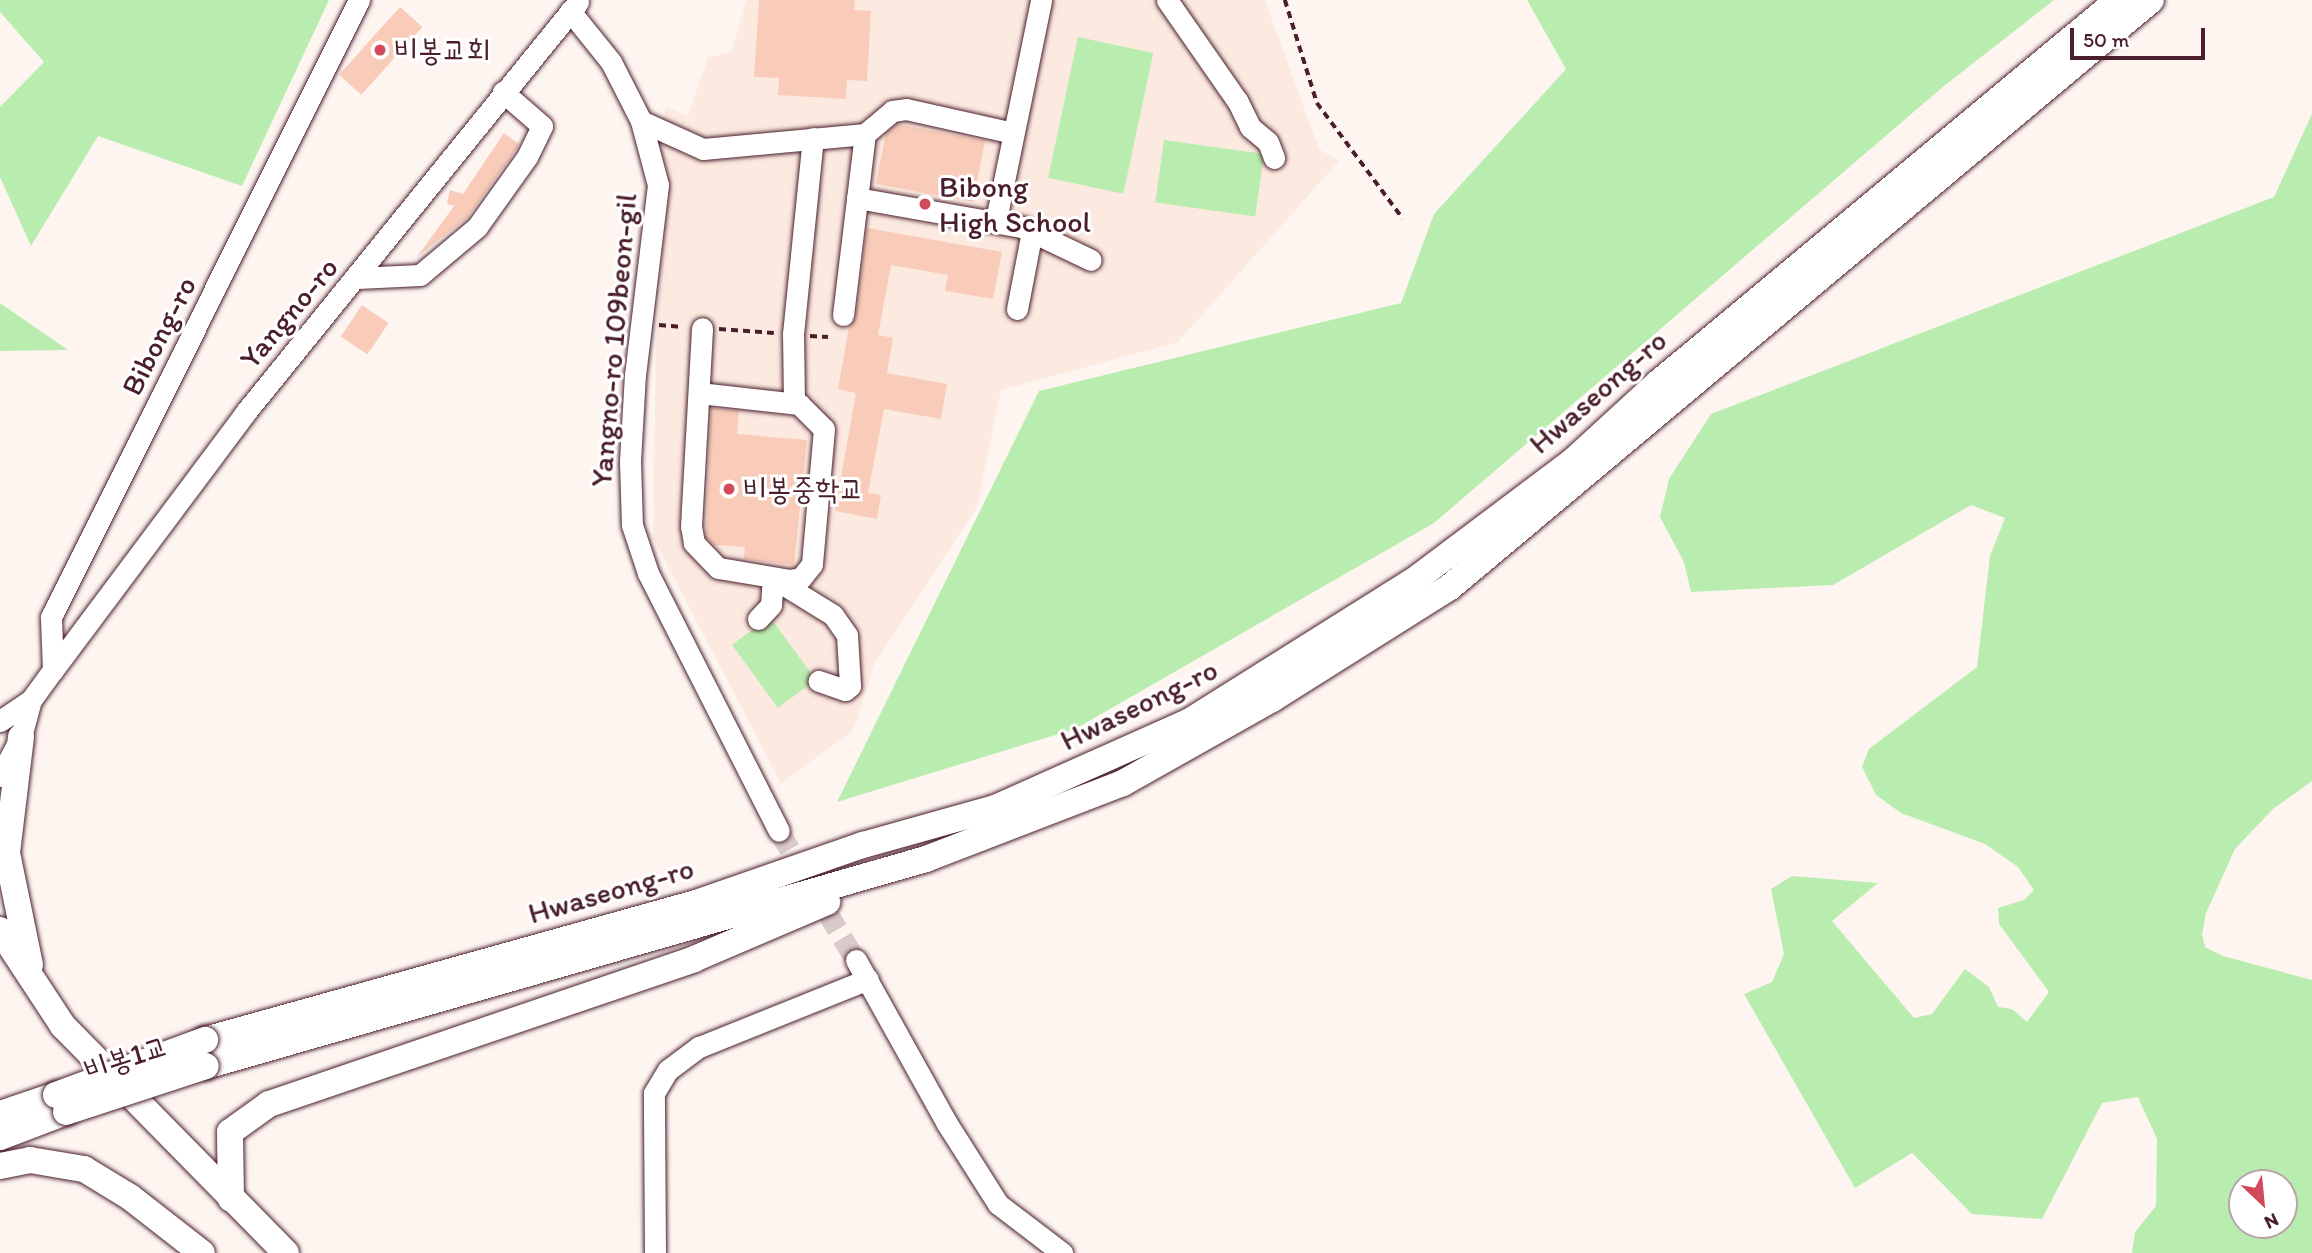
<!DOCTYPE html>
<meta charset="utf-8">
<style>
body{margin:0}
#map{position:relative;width:2312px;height:1253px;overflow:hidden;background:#fef5f1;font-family:Itim,"Poor Story",sans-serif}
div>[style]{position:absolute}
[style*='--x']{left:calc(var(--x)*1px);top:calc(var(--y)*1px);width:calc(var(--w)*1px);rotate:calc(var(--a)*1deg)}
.built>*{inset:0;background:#fce9e0}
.green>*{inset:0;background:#b9edaf;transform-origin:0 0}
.building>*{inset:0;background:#f8ccb9;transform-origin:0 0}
.minor-tunnel>*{height:21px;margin-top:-10.5px;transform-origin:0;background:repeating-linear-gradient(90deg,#dacac9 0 21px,transparent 0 31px)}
.path>*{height:3.5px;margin-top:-1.75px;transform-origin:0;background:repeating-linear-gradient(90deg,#4a1f2b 0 7px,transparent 0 12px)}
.roads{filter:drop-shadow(0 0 2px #4a1f2b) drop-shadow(0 0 2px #4a1f2b)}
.minor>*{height:21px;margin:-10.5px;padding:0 10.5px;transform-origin:10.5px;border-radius:10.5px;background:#fff}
.major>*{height:26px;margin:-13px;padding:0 13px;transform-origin:13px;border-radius:13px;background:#fff}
.bridges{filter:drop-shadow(0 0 2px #4a1f2b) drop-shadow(0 0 2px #4a1f2b)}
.major-bridge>*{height:26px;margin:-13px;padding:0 13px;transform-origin:13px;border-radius:13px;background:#fff}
.dots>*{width:19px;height:19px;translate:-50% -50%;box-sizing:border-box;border:4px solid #fff;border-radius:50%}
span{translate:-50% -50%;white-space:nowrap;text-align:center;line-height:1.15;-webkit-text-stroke:6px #fff;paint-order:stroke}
.poi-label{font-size:30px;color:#4a1f2b}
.left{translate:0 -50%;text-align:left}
.street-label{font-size:30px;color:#4a1f2b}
.north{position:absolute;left:2228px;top:1169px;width:70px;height:70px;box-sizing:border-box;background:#fff;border:2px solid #b7a5aa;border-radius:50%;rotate:154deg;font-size:19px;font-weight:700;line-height:28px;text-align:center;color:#4a1f2b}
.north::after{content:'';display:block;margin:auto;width:24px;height:32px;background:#d1495b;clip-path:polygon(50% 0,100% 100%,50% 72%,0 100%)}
.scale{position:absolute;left:2070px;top:28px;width:135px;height:32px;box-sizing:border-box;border:4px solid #4a1f2b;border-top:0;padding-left:9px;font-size:21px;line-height:24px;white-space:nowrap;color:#4a1f2b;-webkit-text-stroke:5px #fff;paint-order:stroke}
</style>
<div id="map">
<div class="built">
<div style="clip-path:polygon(746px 0,1265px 0,1319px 149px,1339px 161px,1178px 342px,1001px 390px,977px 507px,875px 663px,853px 731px,781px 783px,653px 538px,656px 344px,667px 187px,659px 149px,666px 107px,688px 116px,708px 58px,732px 51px)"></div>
</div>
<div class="green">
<div style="clip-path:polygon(0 0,329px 0,242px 186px,98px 136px,31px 246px,0 177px,0 107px,44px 62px,0 12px)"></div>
<div style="clip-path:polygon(1527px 0,2054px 0,1944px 86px,1434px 523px,1075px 729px,837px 802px,1039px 391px,1401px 303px,1434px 214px,1566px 69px)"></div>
<div style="left:1078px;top:37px;width:77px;height:144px;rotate:12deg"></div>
<div style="clip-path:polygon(evenodd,2312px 114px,2312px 781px,2273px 809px,2235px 849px,2206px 913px,2202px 934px,2205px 947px,2223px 956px,2312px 980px,2312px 1253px,2132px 1253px,2135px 1232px,2156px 1206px,2157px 1139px,2138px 1097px,2102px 1103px,2042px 1219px,1972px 1214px,1912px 1153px,1855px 1188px,1744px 994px,1772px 982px,1784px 954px,1771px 889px,1792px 876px,1878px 883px,1832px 921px,1914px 1018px,1932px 1014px,1965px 969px,1989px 987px,1998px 1007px,2012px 1009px,2027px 1022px,2049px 992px,1999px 924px,1998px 908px,2024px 900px,2034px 890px,2018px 867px,1985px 844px,1901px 813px,1876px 795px,1862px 767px,1869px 749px,1977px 667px,1990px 556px,2005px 518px,1971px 505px,1833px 585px,1691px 592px,1684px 562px,1660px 517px,1669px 479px,1711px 414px,2274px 197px,2312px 114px,2242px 1183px,2284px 1183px,2284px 1225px,2242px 1225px,2242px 1183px)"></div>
<div style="left:1164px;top:140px;width:101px;height:63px;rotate:8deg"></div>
<div style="clip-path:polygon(0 303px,68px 350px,0 351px)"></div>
<div style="left:770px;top:617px;width:78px;height:47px;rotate:54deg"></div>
</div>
<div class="building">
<div style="clip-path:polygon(759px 0,855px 0,854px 10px,871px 11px,867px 81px,847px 80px,846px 99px,778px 95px,779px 78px,754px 77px)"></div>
<div style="left:400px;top:7px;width:30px;height:91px;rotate:42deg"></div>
<div style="clip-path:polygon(897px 124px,985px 141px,973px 202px,876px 184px,886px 133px)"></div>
<div style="clip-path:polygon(504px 133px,519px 144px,516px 150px,467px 218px,417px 257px,454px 206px,447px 204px,450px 190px,463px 194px)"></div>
<div style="clip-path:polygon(867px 228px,1002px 252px,993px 299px,945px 291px,948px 275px,891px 265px,878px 335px,893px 338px,887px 373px,947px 384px,941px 419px,884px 409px,868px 493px,881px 495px,877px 519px,835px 511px,856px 393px,838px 389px,849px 327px,856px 317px)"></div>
<div style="left:362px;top:305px;width:32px;height:38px;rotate:34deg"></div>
<div style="clip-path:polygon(711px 408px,739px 411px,737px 434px,807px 440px,794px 565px,744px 559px,745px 547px,714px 545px,706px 537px)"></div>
</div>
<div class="minor-tunnel">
<div style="--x:779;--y:831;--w:150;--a:59.2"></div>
</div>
<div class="path">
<div style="--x:1285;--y:0;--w:108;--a:72.7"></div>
<div style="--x:1317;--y:103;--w:144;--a:53.4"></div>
<div style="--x:659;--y:325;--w:24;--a:5"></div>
<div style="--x:719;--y:329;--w:55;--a:4.2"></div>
<div style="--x:810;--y:336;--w:18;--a:3"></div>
</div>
<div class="roads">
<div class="minor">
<div style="--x:1167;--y:0;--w:124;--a:55.2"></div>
<div style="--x:1238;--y:102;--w:28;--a:64"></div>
<div style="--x:1250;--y:127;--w:23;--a:40"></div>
<div style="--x:1268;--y:142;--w:17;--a:69"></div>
<div style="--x:570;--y:11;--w:65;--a:51.2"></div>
<div style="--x:611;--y:62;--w:66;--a:63"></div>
<div style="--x:641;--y:121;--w:66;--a:75.1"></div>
<div style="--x:658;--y:185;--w:190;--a:96.9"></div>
<div style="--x:635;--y:374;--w:88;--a:93.3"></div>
<div style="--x:630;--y:462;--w:63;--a:88.2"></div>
<div style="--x:632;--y:525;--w:51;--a:71.6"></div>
<div style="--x:648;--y:573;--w:289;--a:63.1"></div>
<div style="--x:641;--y:121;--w:68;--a:24.3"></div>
<div style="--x:703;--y:149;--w:163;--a:-5.3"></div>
<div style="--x:865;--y:134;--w:35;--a:-40"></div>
<div style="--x:892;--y:111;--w:14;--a:-8"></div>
<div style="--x:906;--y:109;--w:110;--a:12.6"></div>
<div style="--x:857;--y:198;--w:168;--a:10"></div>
<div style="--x:1022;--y:227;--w:76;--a:25.6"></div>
<div style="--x:996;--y:220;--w:225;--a:-78.4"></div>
<div style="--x:357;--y:278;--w:63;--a:-2.7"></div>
<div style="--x:420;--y:275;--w:75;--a:-40.1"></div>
<div style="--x:477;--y:227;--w:86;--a:-54.5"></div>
<div style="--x:527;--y:157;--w:34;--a:-64"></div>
<div style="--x:542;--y:126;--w:52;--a:-138.9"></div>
<div style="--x:1017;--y:309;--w:79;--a:-79.1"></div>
<div style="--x:843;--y:315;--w:182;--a:-83.1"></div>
<div style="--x:699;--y:393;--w:101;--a:6.3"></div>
<div style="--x:799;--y:404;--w:35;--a:45"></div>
<div style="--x:824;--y:429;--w:136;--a:95.1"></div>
<div style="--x:812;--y:564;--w:18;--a:128"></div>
<div style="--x:801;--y:578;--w:11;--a:170"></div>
<div style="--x:790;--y:580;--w:73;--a:-170.5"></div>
<div style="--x:718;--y:568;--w:35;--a:-134"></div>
<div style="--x:694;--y:543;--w:17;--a:-100"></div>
<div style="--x:691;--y:526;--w:198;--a:-86.8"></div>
<div style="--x:794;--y:403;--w:69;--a:-90.8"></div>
<div style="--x:793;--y:334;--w:197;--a:-84.2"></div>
<div style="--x:758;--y:619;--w:19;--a:-47"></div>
<div style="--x:771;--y:605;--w:27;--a:-86"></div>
<div style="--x:773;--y:578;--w:70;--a:31.7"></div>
<div style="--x:833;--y:615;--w:24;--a:55"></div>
<div style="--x:847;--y:635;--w:51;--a:86.6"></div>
<div style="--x:850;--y:686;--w:6;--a:141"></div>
<div style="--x:845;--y:690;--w:28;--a:-161"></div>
<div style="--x:53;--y:670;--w:321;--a:-53.2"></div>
<div style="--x:245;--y:413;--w:529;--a:-50.98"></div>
<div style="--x:0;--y:721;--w:37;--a:-34"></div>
<div style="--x:0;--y:776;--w:44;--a:-61.7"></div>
<div style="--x:21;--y:737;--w:38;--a:-75"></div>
<div style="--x:31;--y:700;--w:37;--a:-54"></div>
<div style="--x:53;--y:670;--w:53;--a:-92.2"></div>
<div style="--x:51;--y:617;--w:690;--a:-63.47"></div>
<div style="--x:856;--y:960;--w:185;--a:60.9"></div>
<div style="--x:946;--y:1122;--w:97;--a:57.6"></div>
<div style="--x:998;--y:1204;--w:81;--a:37.4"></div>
<div style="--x:655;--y:1253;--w:160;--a:-90.4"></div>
<div style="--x:654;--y:1093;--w:27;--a:-59"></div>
<div style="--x:668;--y:1070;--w:39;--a:-37"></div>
<div style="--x:699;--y:1047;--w:182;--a:-21.9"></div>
</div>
<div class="major">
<div style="--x:21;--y:737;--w:117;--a:96.9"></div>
<div style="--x:7;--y:853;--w:114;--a:78.4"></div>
<div style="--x:0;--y:930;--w:115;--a:56.7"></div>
<div style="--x:63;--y:1026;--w:318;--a:45.5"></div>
<div style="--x:205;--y:1040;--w:510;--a:-15.59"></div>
<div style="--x:696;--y:903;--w:177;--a:-19.2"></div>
<div style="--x:863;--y:845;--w:137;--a:-15.7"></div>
<div style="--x:995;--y:808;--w:214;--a:-24"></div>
<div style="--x:1190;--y:721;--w:262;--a:-32.1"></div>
<div style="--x:1412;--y:582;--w:201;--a:-36.9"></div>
<div style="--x:1573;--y:461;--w:114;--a:-42.5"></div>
<div style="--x:1657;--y:384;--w:600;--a:-39.79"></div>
<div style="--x:206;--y:1066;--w:749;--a:-16.04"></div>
<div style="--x:926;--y:859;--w:211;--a:-21.1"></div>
<div style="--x:1123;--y:783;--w:171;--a:-29.4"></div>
<div style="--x:1272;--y:699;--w:210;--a:-32.2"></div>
<div style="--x:1450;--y:587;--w:914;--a:-39.94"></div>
<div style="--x:0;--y:1114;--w:59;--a:-18.7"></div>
<div style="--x:0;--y:1137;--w:71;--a:-20.7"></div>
<div style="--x:0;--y:1166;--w:31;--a:-11"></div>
<div style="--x:30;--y:1160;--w:55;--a:9.5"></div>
<div style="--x:84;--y:1169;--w:54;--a:31.3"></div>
<div style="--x:130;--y:1197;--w:91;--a:37.9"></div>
<div style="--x:231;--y:1199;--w:67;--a:-90.9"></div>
<div style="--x:230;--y:1132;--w:48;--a:-35.7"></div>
<div style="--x:269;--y:1104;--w:449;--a:-18.8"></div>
<div style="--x:694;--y:959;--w:145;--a:-23.2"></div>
</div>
</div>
<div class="bridges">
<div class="major-bridge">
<div style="--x:56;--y:1095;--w:159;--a:-20.3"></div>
<div style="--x:66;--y:1112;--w:147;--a:-18.2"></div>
</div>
</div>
<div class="dots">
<div style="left:380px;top:50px;background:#d1495b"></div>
<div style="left:925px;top:204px;background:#d1495b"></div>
<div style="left:729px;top:489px;background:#d1495b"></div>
</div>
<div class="poi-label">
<span class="left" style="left:394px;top:50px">비봉교회</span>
<span class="left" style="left:939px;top:204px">Bibong<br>High School</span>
<span class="left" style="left:743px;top:489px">비봉중학교</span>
</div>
<div class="street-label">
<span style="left:289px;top:313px;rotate:-50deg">Yangno-ro</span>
<span style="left:159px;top:336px;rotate:-63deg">Bibong-ro</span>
<span style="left:614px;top:340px;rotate:-85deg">Yangno-ro 109beon-gil</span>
<span style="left:1598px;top:392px;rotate:-41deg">Hwaseong-ro</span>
<span style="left:1139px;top:705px;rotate:-26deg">Hwaseong-ro</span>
<span style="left:611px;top:891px;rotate:-16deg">Hwaseong-ro</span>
<span style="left:126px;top:1058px;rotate:-18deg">비봉1교</span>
</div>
<div class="north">N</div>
<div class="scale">50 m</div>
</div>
